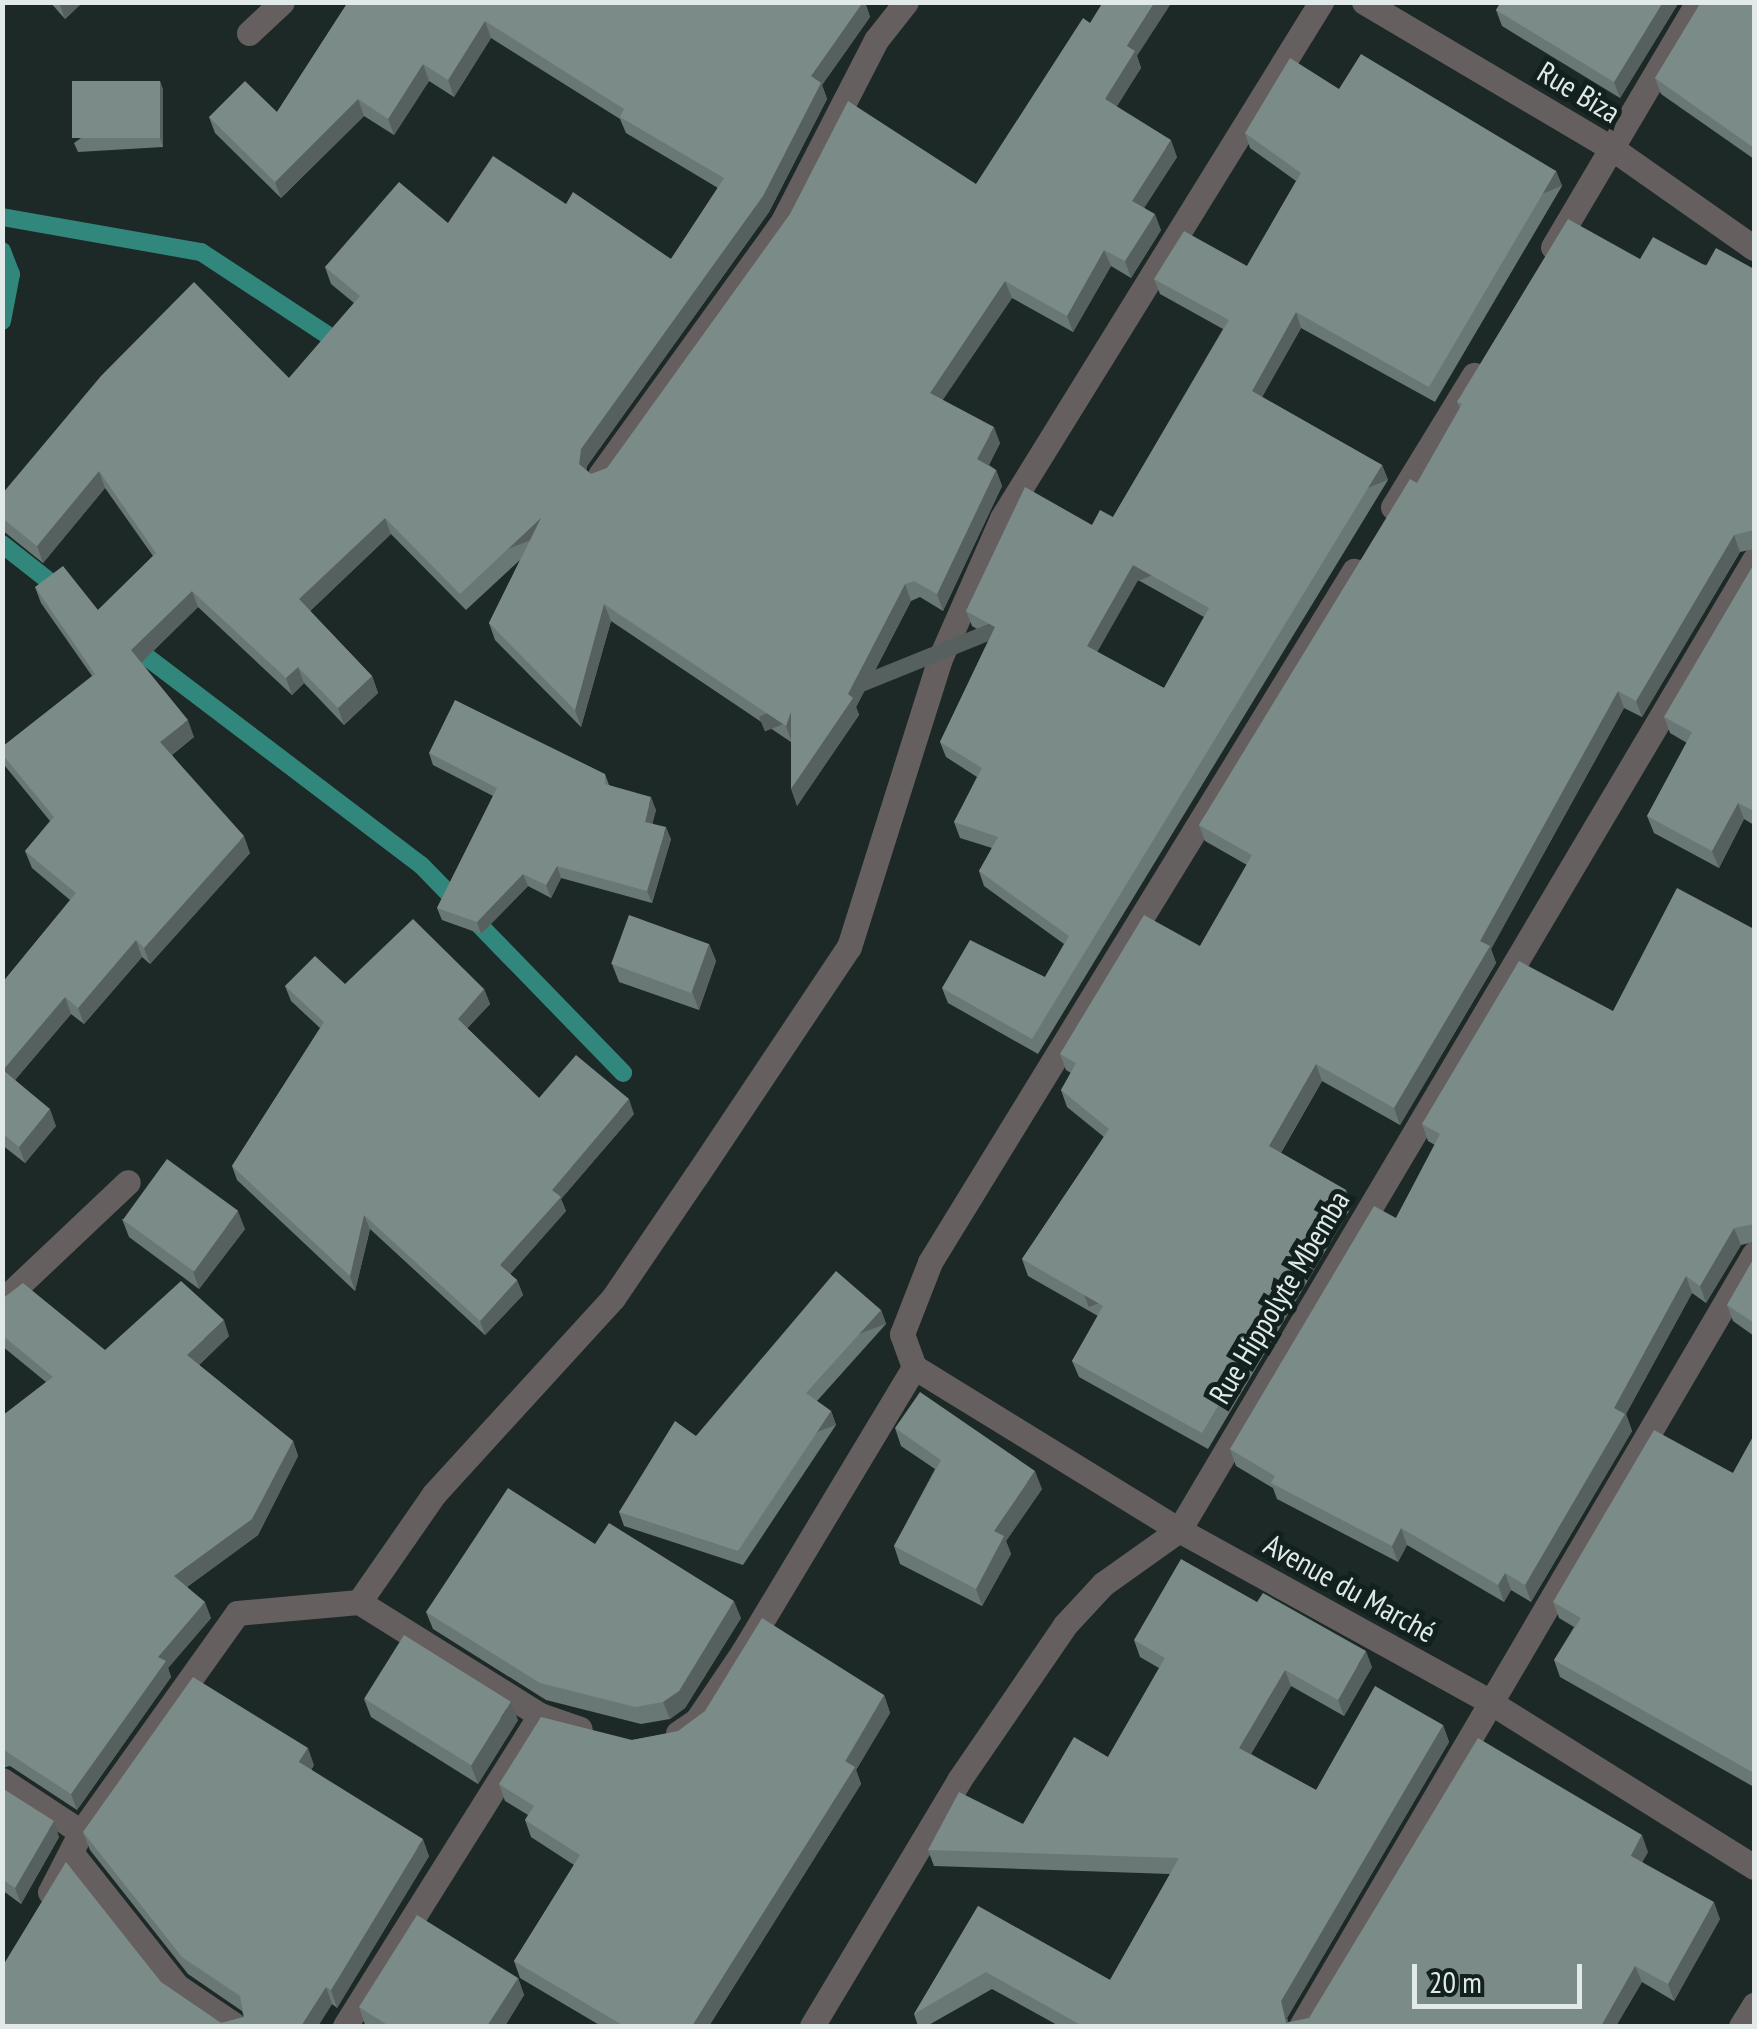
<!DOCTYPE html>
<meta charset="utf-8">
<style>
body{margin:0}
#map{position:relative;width:1757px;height:2029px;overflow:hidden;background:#1c2927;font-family:"PT Sans Narrow",sans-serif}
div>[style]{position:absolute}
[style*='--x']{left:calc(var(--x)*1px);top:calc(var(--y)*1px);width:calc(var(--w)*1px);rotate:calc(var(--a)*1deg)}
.stream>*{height:18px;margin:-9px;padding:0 9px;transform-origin:9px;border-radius:9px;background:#32877d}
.minor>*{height:25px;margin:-12.5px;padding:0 12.5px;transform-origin:12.5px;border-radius:12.5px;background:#665f5f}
.wall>*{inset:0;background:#6a7875}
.shaded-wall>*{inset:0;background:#56615f;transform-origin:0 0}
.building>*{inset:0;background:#7b8b88;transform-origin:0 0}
span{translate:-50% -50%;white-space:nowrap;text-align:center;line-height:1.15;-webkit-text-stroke:10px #12201e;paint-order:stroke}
.street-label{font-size:30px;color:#e1eae8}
.frame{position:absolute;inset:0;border:5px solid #e1eae8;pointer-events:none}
.scale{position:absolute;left:1412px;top:1964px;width:170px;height:45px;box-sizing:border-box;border:5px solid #e1eae8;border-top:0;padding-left:12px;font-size:30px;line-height:35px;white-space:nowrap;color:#e1eae8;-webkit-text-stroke:8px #12201e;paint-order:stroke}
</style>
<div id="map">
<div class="stream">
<div style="--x:2;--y:217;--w:202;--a:10"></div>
<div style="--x:201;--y:252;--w:171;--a:33.3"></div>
<div style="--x:2;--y:251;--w:25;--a:69"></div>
<div style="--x:11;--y:274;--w:48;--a:100.8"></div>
<div style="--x:2;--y:544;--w:78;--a:38.2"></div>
<div style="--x:131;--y:645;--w:364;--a:37.2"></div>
<div style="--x:421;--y:865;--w:290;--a:45.8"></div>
</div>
<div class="minor">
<div style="--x:1364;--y:2;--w:289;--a:30.6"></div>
<div style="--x:1613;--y:149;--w:172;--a:35.1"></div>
<div style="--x:249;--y:33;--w:45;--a:-43.2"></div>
<div style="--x:1553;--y:247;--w:285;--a:-59.4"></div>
<div style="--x:600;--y:475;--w:313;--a:-54.2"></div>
<div style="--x:783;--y:221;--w:203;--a:-62.8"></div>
<div style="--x:876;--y:40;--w:48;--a:-51.7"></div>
<div style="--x:1393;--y:507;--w:155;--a:-58.5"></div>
<div style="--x:2;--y:1301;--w:173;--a:-43.4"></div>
<div style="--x:914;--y:1367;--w:311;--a:31.6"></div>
<div style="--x:1179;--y:1530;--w:355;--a:28.9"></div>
<div style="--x:1490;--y:1702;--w:311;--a:32"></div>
<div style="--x:359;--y:1602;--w:213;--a:32"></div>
<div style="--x:540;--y:1715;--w:42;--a:19.3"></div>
<div style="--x:678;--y:1733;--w:23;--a:-34"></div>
<div style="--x:697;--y:1720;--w:82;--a:-55.9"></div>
<div style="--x:743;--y:1652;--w:332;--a:-59"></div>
<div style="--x:914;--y:1367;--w:35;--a:-110"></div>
<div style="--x:902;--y:1334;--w:77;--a:-68.7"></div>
<div style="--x:930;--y:1262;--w:811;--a:-58.47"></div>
<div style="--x:2;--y:1780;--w:95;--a:33.4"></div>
<div style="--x:73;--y:1855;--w:167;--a:51.6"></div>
<div style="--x:177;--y:1986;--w:71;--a:34.1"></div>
<div style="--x:50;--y:1892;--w:68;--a:-62.7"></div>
<div style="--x:81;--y:1832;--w:269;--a:-54.5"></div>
<div style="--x:237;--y:1613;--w:122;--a:-5.2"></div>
<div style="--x:359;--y:1602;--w:131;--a:-55.2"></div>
<div style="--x:434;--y:1494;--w:265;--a:-47.6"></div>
<div style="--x:613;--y:1298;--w:148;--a:-55.8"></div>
<div style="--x:696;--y:1176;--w:275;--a:-56.3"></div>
<div style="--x:849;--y:947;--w:300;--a:-72.5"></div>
<div style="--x:939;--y:661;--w:156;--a:-66.2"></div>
<div style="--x:1002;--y:518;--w:607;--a:-58.27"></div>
<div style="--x:345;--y:2026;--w:367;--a:-57.9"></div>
<div style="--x:812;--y:2026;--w:287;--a:-59.1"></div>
<div style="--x:959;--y:1780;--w:188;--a:-55.6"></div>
<div style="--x:1065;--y:1625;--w:56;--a:-47.2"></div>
<div style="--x:1103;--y:1584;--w:93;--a:-35.4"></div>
<div style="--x:1179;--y:1530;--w:1128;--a:-59.34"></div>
<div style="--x:1301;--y:2026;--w:895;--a:-59.6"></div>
<div style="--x:1741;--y:2026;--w:25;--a:-58"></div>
</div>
<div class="wall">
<div style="clip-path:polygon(50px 2px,83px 2px,65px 19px)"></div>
<div style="clip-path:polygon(348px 2px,865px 2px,870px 17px,822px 85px,827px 99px,769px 212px,587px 466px,586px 470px,591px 474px,607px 468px,976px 184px,1137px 56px,1141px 68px,1116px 106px,1177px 157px,1144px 208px,1161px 230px,1131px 278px,1111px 266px,1073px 332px,1012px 298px,942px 400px,1000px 443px,989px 465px,996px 470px,1002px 486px,943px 611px,920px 597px,911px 601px,856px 707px,859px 715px,797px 806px,791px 742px,611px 621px,581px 727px,495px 640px,489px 623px,520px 560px,466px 610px,391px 534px,310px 611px,372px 676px,378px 693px,344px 725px,304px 683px,292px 695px,198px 607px,141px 663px,194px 737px,172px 755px,250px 853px,150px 964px,142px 957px,84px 1024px,71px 1014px,15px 1080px,56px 1126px,25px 1163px,2px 1145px,2px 983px,70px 900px,32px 868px,25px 851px,50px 821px,5px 766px,2px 759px,2px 747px,92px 676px,41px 603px,35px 587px,98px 610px,153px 556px,105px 488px,43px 563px,2px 530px,2px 494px,289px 378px,354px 303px,331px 284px,325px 267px,448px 223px,566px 204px,671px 259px,718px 188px,626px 133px,620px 119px,491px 38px,454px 97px,429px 81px,394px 135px,364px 116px,281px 198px,215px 133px,209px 117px,277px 112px)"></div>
<div style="clip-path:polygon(1501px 2px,1679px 2px,1620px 98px,1502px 26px,1496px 10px)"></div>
<div style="clip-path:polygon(1754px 2px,1754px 159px,1661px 94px,1655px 78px)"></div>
<div style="clip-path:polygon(160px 81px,163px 90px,163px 147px,78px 152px,74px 143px)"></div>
<div style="clip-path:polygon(evenodd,1339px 89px,1556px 171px,1562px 186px,1435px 402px,1301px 328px,1262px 397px,1382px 465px,1388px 480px,1038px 1054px,948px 1003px,942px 988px,1045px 977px,1064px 944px,984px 886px,979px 871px,992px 848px,960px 838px,954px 822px,977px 777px,946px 757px,940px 742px,990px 637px,972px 626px,966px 611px,1092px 525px,1113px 517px,1223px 329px,1160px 294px,1154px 279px,1247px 266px,1296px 181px,1250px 148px,1245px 133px,1339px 89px,1138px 580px,1204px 617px,1164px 688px,1097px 652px,1138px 580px)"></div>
<div style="clip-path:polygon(1640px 259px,1754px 269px,1754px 549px,1740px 552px,1642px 717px,1624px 708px,1491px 949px,1496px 963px,1400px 1125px,1322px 1081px,1281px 1153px,1346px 1190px,1352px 1206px,1208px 1449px,1079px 1377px,1072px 1361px,1098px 1316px,1028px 1276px,1022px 1259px,1104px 1137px,1067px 1107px,1061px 1090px,1071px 1073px,1066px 1070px,1060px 1054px,1200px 946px,1247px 865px,1205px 841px,1199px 825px,1417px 483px,1460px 408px,1457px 402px)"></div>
<div style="clip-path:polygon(1754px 564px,1754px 825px,1744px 819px,1719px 868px,1654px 833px,1647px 816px,1687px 743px,1670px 733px,1664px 717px)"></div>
<div style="clip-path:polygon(429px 753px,605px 774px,609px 785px,656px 810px,652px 823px,671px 839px,652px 903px,561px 878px,551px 898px,528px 886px,481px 934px,442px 920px,437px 908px,493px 796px,433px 765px)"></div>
<div style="clip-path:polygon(1754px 929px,1754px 1242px,1741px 1245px,1706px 1303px,1692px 1293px,1626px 1414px,1632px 1431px,1531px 1602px,1511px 1590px,1504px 1602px,1407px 1545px,1398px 1562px,1277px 1499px,1273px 1488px,1236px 1466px,1230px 1449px,1396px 1218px,1435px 1145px,1428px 1141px,1422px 1124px)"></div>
<div style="clip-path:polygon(709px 944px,716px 961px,699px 1010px,619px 982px,612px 964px)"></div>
<div style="clip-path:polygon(345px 984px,484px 989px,490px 1004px,467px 1028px,539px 1098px,634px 1114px,561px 1199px,566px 1211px,510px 1274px,517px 1280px,523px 1295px,485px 1335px,370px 1229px,355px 1291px,237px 1180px,232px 1166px,320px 1028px,291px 1001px,285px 986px)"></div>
<div style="clip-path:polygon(122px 1219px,245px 1229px,199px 1289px,129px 1237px)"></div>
<div style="clip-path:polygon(1754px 1258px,1754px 1336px,1733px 1321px,1727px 1305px)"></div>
<div style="clip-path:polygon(2px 1299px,105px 1350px,229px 1336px,199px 1365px,293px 1441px,298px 1456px,258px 1535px,187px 1587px,211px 1618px,168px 1668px,171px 1677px,77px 1810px,10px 1766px,2px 1768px,2px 1416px,46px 1382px,2px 1346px)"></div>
<div style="clip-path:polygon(881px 1310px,886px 1324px,817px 1401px,831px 1411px,836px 1425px,743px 1565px,624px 1526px,619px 1512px,696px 1436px)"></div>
<div style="clip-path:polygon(895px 1428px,1042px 1489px,1006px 1541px,1011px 1554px,982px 1606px,900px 1564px,894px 1546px,935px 1469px,901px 1446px)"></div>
<div style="clip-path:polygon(1754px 1435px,1754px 1787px,1560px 1677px,1554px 1660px,1574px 1627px,1559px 1618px,1553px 1602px,1733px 1473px)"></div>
<div style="clip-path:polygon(595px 1544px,741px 1618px,685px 1708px,670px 1719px,641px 1724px,546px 1700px,433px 1629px,426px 1612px)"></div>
<div style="clip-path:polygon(1134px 1640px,1372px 1667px,1344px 1716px,1291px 1686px,1251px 1754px,1316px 1790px,1443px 1725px,1449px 1742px,1287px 2018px,1288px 2022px,1309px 2018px,1648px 1852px,1642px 1862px,1720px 1919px,1674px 2001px,1642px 1982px,1616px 2026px,1059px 2026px,992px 1989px,927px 2026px,918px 2026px,914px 2014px,978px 1906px,1110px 1980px,1170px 1874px,934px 1866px,928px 1850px,1023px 1824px,1108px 1757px,1159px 1668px,1140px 1657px)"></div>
<div style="clip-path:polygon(884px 1695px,890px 1713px,856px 1770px,861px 1784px,709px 2026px,601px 2026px,520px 1978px,514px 1961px,574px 1865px,531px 1837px,525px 1820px,528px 1815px,505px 1801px,499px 1784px,632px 1740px)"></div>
<div style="clip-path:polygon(364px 1699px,518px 1720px,478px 1784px,371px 1717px)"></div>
<div style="clip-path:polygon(314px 1765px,311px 1770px,429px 1856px,337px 2008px,332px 2004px,318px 2026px,2px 2026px,161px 1982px,221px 2023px,244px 2017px,242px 2011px,188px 1974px,90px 1850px,83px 1832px)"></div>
<div style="clip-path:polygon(2px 1788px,59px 1837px,21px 1904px,2px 1890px)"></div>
<div style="clip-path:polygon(518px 1978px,524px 1995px,505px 2026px,368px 2026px,365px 2025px,359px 2007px)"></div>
</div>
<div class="shaded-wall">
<div style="clip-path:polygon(59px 2px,83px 2px,65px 19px)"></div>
<div style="clip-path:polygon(863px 2px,865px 2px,870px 17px,822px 85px,827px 99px,769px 212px,587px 466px,585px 481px,579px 464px,581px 449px,811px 76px)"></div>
<div style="clip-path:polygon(1155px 2px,1172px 2px,1137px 56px,1141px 68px,1111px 116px,1105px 99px,1127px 46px)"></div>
<div style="clip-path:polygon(1663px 2px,1679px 2px,1620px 98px,1614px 82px)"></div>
<div style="clip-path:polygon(485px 21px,491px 38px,454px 97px,448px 80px)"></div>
<div style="clip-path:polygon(423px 64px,429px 81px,394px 135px,388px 119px)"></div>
<div style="clip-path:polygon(160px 81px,163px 90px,163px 147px,160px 138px)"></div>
<div style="clip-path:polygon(358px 99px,364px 116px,281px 198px,275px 182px)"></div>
<div style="clip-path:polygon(1171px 140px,1177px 157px,1138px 217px,1132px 201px)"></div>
<div style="left:1556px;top:171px;width:16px;height:251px;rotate:68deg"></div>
<div style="clip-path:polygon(1155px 214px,1161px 230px,1131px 278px,1125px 261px)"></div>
<div style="clip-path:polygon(1104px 250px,1111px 266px,1073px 332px,1067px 316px)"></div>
<div style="clip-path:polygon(1005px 281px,1012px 298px,936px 410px,930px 393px)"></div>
<div style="clip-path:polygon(1296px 312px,1301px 328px,1257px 406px,1252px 391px)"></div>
<div style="clip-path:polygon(994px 427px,1000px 443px,983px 476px,977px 459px)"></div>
<div style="left:1382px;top:465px;width:16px;height:672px;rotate:68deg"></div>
<div style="clip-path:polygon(996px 470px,1002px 486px,943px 611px,937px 594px)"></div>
<div style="clip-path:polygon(99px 471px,105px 488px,43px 563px,37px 546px)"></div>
<div style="clip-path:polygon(385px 518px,391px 534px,305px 616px,299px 599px)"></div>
<div style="left:541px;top:518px;width:17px;height:111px;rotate:69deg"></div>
<div style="clip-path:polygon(1734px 535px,1740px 552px,1642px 717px,1636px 701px)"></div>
<div style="clip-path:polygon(1133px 565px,1138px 580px,1092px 661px,1087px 646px)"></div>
<div style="clip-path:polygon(905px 584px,911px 601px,856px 707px,859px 715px,797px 806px,791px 789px,848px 694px)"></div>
<div style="clip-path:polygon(192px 591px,198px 607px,137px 667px,131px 650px)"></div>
<div style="clip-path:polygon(604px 604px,611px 621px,581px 727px,575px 710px)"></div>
<div style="clip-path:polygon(298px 667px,304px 683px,292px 695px,286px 678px)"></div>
<div style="clip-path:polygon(372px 676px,378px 693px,344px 725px,338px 708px)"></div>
<div style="clip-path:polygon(1618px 691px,1624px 708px,1491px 949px,1496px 963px,1400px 1125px,1394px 1108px,1480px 941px)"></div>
<div style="clip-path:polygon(791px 712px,792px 743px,786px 726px)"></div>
<div style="clip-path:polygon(188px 720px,194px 737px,166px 759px,160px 742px)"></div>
<div style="clip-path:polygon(651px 797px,656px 810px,650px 834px,645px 822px)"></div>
<div style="clip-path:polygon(1738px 803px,1744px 819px,1719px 868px,1712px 851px)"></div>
<div style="clip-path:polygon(666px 827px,671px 839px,652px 903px,647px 891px)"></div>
<div style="clip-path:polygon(244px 836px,250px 853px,150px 964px,144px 948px)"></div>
<div style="clip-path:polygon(557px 866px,561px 878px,551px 898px,546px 885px)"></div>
<div style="clip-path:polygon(523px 874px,528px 886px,481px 934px,477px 922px)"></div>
<div style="clip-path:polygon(136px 940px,142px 957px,84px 1024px,78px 1008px)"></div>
<div style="clip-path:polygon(709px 944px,716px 961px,699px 1010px,692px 992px)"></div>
<div style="clip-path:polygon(484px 989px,490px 1004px,463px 1033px,458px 1019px)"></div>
<div style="clip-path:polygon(65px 997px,71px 1014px,9px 1087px,3px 1070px)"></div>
<div style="clip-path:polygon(1316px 1064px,1322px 1081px,1275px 1163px,1269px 1146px)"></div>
<div style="clip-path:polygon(629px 1099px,634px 1114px,561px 1199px,566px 1211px,506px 1279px,500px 1265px,552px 1190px)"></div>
<div style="clip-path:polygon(50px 1109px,56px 1126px,25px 1163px,19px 1147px)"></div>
<div style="left:1346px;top:1190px;width:17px;height:282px;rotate:69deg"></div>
<div style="clip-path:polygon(238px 1211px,245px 1229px,199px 1289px,193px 1271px)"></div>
<div style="clip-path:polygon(364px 1215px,370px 1229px,355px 1291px,350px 1276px)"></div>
<div style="clip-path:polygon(1734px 1228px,1741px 1245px,1706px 1303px,1700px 1286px)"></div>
<div style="clip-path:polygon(1686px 1276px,1692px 1293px,1626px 1414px,1632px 1431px,1531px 1602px,1525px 1585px,1614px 1408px)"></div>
<div style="clip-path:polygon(517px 1280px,523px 1295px,485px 1335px,480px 1321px)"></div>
<div style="left:881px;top:1310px;width:15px;height:112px;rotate:70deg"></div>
<div style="clip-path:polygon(224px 1320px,229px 1336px,193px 1371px,187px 1355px)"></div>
<div style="left:831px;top:1411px;width:15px;height:168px;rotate:70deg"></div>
<div style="clip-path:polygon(293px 1441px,298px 1456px,258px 1535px,180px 1592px,174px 1576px)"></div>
<div style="clip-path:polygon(1035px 1471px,1042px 1489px,1006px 1541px,1011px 1554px,982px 1606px,976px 1589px,994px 1531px)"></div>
<div style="clip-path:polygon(1401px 1528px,1407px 1545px,1398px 1562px,1392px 1546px)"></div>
<div style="clip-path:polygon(1505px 1573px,1511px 1590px,1504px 1602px,1498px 1585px)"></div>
<div style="clip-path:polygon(734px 1601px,741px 1618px,685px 1708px,670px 1719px,663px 1702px)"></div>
<div style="clip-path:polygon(205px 1602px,211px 1618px,168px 1668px,171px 1677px,77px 1810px,71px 1794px,158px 1657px)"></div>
<div style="clip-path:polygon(1366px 1651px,1372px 1667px,1344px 1716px,1338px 1700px)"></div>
<div style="clip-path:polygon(1285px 1670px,1291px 1686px,1245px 1764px,1239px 1748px)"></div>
<div style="clip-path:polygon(884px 1695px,890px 1713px,856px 1770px,861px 1784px,709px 2026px,692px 2026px)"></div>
<div style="clip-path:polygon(511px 1702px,518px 1720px,478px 1784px,471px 1766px)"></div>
<div style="clip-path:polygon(1443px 1725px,1449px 1742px,1287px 2018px,1289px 2026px,1287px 2026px,1281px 2001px)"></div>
<div style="clip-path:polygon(308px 1748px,314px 1765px,305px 1780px,299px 1762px)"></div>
<div style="clip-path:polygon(54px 1821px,59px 1837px,21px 1904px,15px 1888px)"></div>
<div style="clip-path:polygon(1642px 1835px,1648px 1852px,1637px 1872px,1631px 1856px)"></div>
<div style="clip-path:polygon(423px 1839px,429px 1856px,337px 2008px,331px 1990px)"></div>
<div style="clip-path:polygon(1714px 1902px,1720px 1919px,1674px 2001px,1668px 1984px)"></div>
<div style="clip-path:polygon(1635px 1966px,1642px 1982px,1616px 2026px,1601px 2026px)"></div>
<div style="clip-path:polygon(518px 1978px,524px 1995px,505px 2026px,487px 2026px)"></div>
<div style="clip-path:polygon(326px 1987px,332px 2004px,318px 2026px,301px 2026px)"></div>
</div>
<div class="building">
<div style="clip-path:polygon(348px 2px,863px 2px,811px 76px,821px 83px,763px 196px,581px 449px,579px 464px,591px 474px,607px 468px,790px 214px,848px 101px,976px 184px,1083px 18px,1090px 23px,1103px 2px,1155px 2px,1127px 46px,1135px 51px,1105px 99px,1171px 140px,1132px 201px,1155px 214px,1125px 261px,1104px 250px,1067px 316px,1005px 281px,930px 393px,994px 427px,977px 459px,996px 470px,937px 594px,914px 581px,905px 584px,848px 694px,853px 698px,791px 789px,791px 712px,786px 726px,604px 604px,575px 710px,489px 623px,541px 518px,460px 594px,385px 518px,299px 599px,372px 676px,338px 708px,298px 667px,286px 678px,192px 591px,131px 650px,188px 720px,160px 742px,244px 836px,144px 948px,136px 940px,78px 1008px,65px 997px,3px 1070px,50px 1109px,19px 1147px,2px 1133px,2px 983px,76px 893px,25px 851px,54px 817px,2px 754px,2px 747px,95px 674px,35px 587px,63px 566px,98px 610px,156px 553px,99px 471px,37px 546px,2px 518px,2px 494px,101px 376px,194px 282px,289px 378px,360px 296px,325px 267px,399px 182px,448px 223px,493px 156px,566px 204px,573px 192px,671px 259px,724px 178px,620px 117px,624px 109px,485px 21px,448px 80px,423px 64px,388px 119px,358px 99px,275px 182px,209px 117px,245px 81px,277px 112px)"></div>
<div style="clip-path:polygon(1501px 2px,1663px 2px,1614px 82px,1496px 10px)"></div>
<div style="clip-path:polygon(1701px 2px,1754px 2px,1754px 148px,1655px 78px)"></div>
<div style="clip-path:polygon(evenodd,1361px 54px,1556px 171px,1429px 387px,1296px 312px,1252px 391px,1382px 465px,1032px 1039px,942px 988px,970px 940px,1045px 977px,1069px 936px,979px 871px,998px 837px,954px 822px,982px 768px,940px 742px,995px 627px,966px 611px,1025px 487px,1092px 525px,1100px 510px,1113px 517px,1229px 320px,1154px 279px,1184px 231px,1247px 266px,1301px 173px,1245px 133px,1290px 58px,1339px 89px,1361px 54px,1133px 565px,1209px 608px,1164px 688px,1087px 646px,1133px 565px)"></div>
<div style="left:160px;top:81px;width:57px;height:88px;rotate:90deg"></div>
<div style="clip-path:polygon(1568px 219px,1640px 259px,1653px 237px,1706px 266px,1716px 248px,1754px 269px,1754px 530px,1734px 535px,1636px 701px,1618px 691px,1480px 941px,1490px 946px,1394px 1108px,1316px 1064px,1269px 1146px,1346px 1190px,1202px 1433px,1072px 1361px,1103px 1306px,1022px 1259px,1109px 1129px,1061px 1090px,1076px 1063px,1060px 1054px,1144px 915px,1200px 946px,1252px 855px,1199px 825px,1410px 479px,1417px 483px,1462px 404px,1457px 402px)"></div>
<div style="clip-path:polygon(1754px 564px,1754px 811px,1738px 803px,1712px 851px,1647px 816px,1692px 732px,1664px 717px)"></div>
<div style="clip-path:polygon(455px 700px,605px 774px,605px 784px,651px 797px,645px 822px,666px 827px,647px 891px,557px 866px,546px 885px,523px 874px,477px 922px,437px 908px,497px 788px,429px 753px)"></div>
<div style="clip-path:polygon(1677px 888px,1754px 929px,1754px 1224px,1734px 1228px,1700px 1286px,1686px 1276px,1614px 1408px,1625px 1414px,1525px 1585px,1505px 1573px,1498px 1585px,1401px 1528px,1392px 1546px,1271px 1483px,1275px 1476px,1230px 1449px,1374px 1206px,1396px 1218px,1440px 1134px,1422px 1124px,1519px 961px,1613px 1011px)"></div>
<div style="left:629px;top:915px;width:85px;height:52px;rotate:20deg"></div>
<div style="clip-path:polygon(413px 919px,484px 989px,458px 1019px,539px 1098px,576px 1055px,629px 1099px,552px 1190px,561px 1197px,500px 1265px,517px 1280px,480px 1321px,364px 1215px,350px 1276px,232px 1166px,324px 1022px,285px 986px,315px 956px,345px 984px)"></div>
<div style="left:167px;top:1159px;width:88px;height:75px;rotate:36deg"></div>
<div style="clip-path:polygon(1754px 1258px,1754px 1323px,1727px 1305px)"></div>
<div style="clip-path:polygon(836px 1271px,881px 1310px,806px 1393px,831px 1411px,738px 1551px,619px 1512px,675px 1421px,696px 1436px)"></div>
<div style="clip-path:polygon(181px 1281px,224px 1320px,187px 1355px,293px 1441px,252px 1519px,174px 1576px,205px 1602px,158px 1657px,166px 1661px,71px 1794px,4px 1750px,2px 1751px,2px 1416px,53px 1377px,2px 1335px,2px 1299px,23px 1283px,105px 1350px)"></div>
<div style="clip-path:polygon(920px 1392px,1035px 1471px,994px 1531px,1004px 1536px,976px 1589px,894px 1546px,941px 1460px,895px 1428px)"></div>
<div style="clip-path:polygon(1654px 1430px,1733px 1473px,1754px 1435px,1754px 1773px,1554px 1660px,1581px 1618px,1553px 1602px)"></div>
<div style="clip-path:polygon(508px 1488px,595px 1544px,609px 1523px,734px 1601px,679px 1691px,663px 1702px,635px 1707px,540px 1683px,426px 1612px)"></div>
<div style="clip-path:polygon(1181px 1559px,1257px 1602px,1263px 1593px,1366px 1651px,1338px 1700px,1285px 1670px,1239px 1748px,1316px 1790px,1375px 1686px,1443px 1725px,1281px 2001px,1286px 2023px,1309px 2018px,1478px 1738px,1642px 1835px,1631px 1856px,1714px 1902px,1668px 1984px,1635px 1966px,1601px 2026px,1077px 2026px,1079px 2024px,986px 1972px,914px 2014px,978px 1906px,1110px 1980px,1179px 1858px,928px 1850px,959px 1792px,1023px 1824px,1074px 1737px,1108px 1757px,1165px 1658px,1134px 1640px)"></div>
<div style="clip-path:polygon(762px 1618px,884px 1695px,845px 1761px,855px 1767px,692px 2026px,624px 2026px,514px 1961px,580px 1855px,525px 1820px,534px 1806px,499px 1784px,541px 1717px,632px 1740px,678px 1731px,705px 1711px)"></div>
<div style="left:404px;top:1635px;width:126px;height:75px;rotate:32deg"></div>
<div style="clip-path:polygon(193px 1677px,308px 1748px,299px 1762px,423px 1839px,331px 1990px,326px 1987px,301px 2026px,2px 2026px,2px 1967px,66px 1862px,161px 1982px,221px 2023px,244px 2017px,240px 1996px,182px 1957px,83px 1832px)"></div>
<div style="clip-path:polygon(2px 1788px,54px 1821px,15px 1888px,2px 1879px)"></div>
<div style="clip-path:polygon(417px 1915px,518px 1978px,487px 2026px,389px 2026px,359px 2007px)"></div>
</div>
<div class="street-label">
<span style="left:1579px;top:92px;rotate:31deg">Rue Biza</span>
<span style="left:1279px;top:1297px;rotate:-59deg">Rue Hippolyte Mbemba</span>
<span style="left:1350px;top:1588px;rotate:29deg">Avenue du Marché</span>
</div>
<div class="frame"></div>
<div class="scale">20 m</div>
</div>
